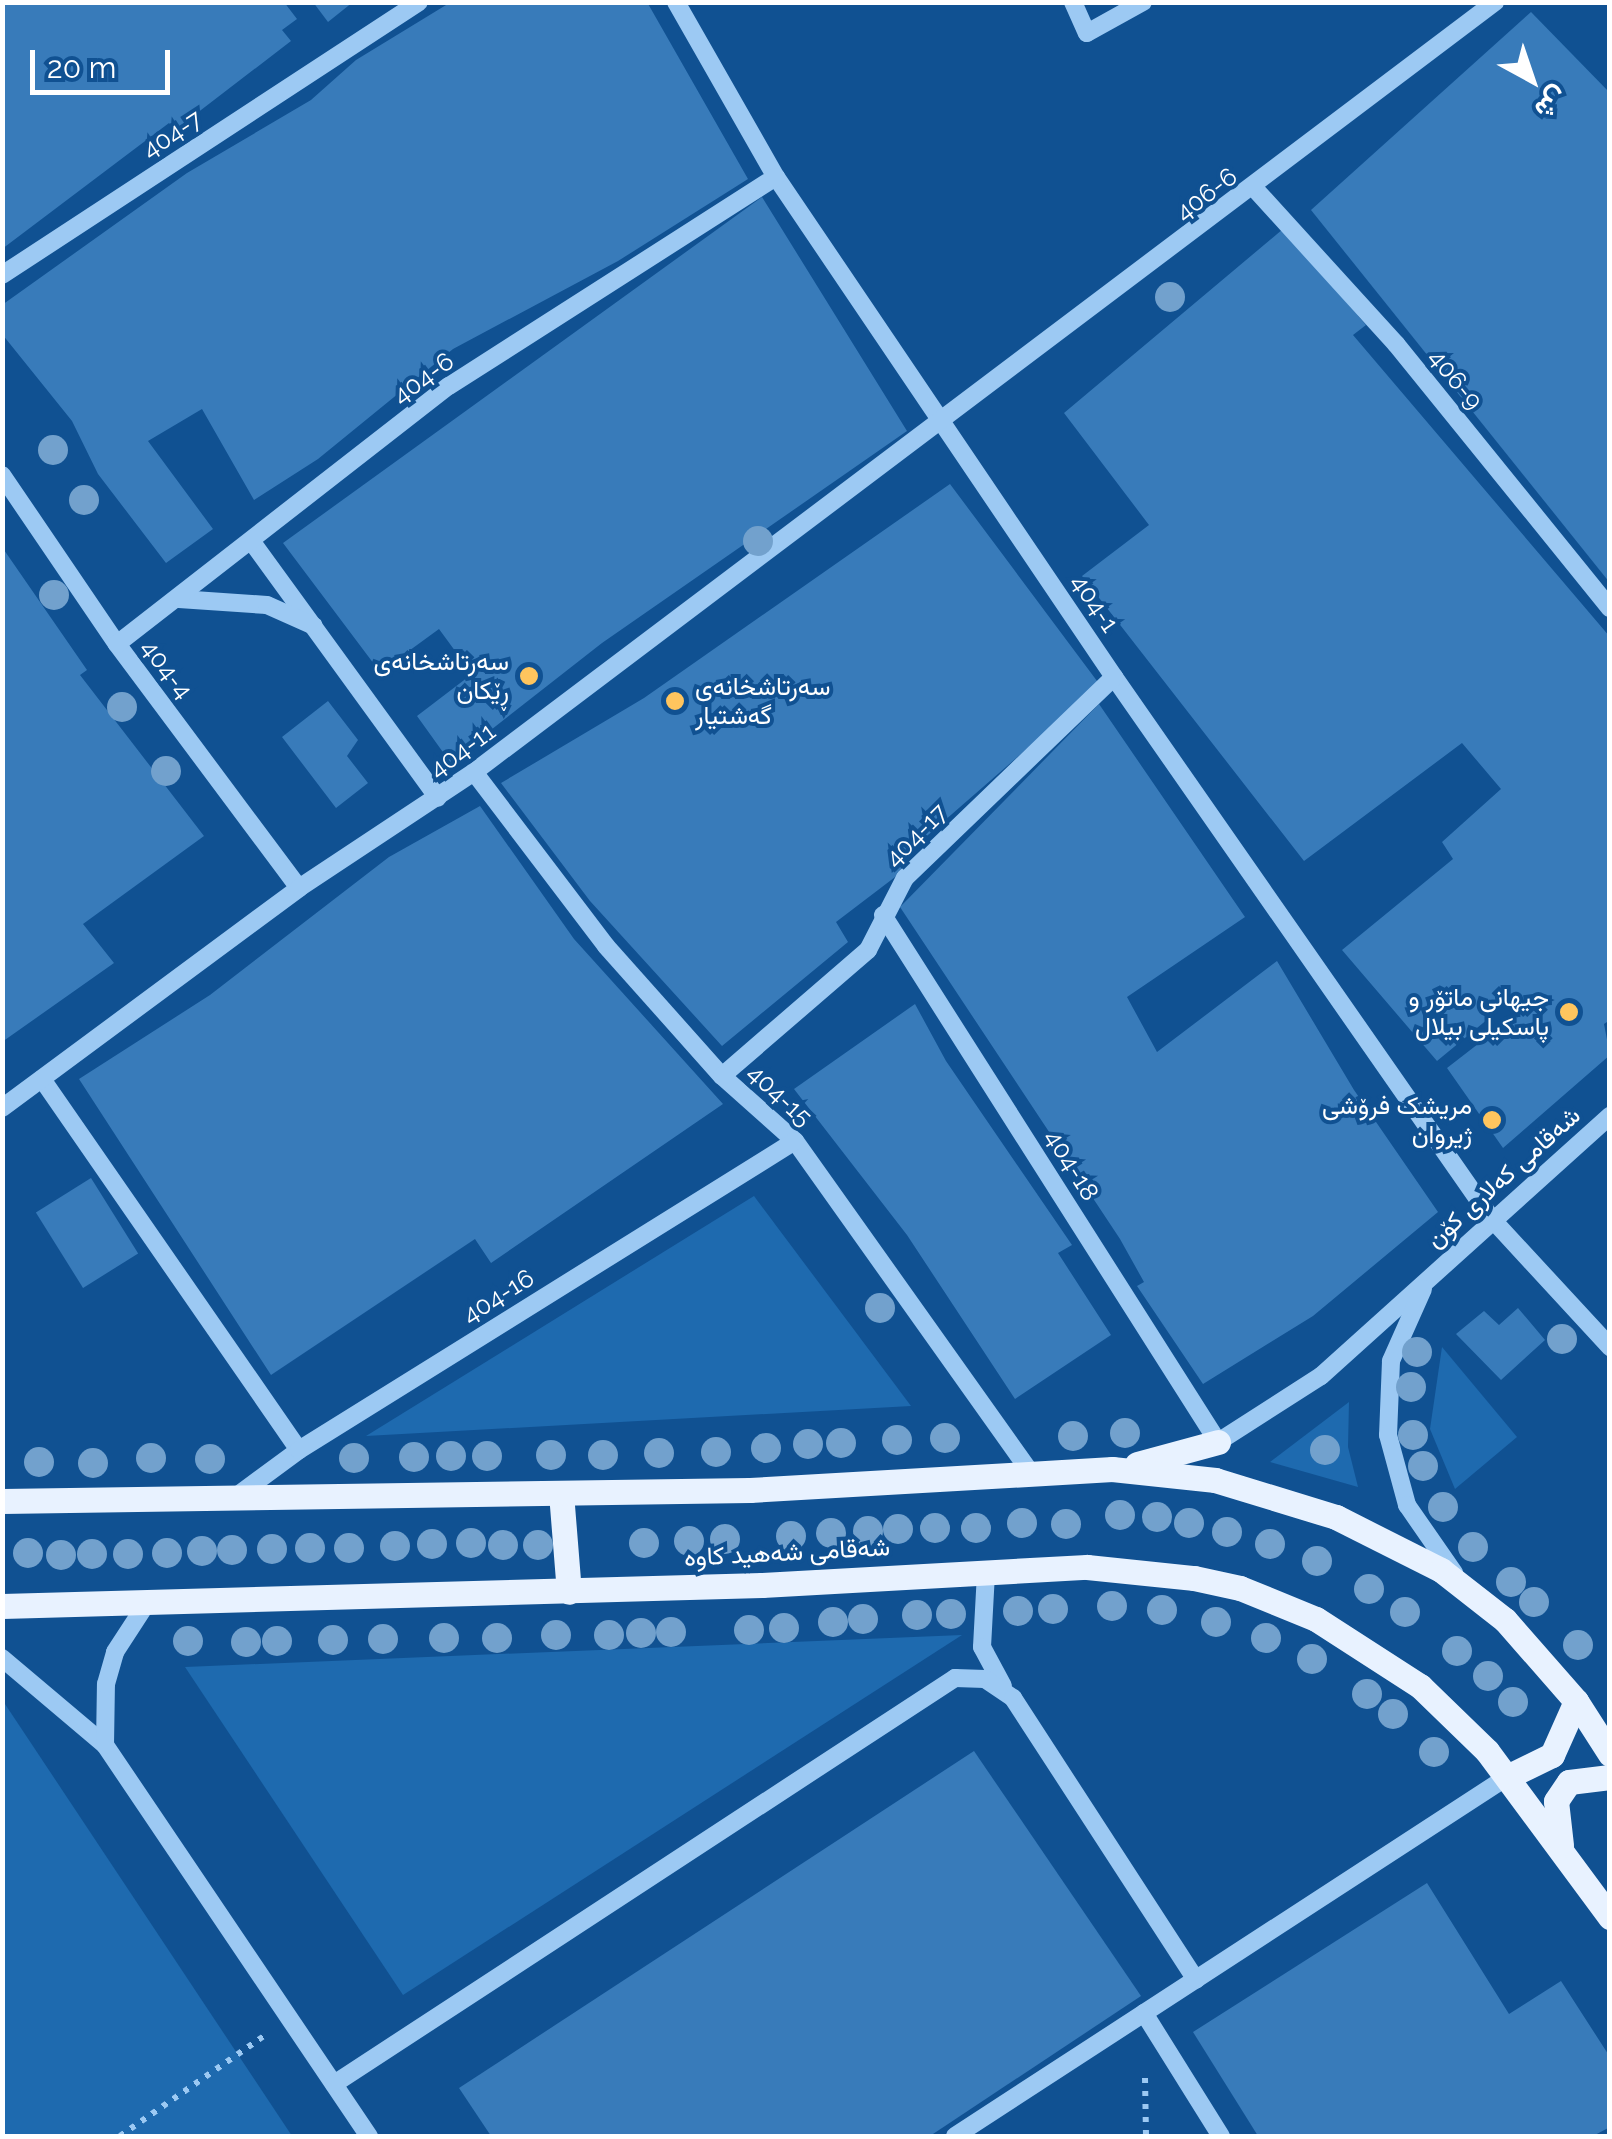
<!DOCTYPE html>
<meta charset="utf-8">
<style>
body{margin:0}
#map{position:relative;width:1612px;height:2139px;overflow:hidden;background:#105192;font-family:Raleway,Vazirmatn,sans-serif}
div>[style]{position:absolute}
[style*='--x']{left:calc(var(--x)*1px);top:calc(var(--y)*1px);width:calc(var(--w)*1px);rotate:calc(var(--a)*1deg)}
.green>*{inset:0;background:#1e6aaf}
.building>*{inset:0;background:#387bba;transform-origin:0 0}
.path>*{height:6px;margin-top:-3px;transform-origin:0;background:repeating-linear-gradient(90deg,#9cc9f3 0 5px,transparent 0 13px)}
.minor>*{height:18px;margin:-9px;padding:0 9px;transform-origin:9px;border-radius:9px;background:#9cc9f3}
.major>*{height:25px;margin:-12.5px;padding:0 12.5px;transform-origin:12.5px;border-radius:12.5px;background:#e8f2ff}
.trees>*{width:30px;height:30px;margin:-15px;border-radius:50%;background:#72a1cd}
.dots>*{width:28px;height:28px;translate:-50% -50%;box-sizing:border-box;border:5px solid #105192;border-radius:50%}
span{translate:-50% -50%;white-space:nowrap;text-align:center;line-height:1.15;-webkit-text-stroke:8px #105192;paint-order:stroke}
.street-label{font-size:25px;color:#fff}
.poi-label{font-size:25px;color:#fff}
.right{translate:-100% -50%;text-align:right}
.left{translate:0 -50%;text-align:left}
.frame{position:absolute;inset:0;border:5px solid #fff;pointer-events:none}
.north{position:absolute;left:1482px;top:30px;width:100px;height:100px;-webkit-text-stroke:8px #105192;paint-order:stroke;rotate:140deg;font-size:28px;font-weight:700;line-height:40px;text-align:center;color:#fff}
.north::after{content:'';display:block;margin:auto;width:35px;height:45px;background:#fff;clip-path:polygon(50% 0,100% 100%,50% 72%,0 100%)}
.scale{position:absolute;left:30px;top:50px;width:140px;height:45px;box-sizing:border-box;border:5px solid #fff;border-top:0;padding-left:12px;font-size:30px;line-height:35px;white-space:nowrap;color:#fff;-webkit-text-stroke:8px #105192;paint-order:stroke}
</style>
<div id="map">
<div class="green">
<div style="clip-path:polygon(754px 1196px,911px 1406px,366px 1436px)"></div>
<div style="clip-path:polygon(1442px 1347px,1517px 1437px,1455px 1489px,1430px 1429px)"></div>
<div style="clip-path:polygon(1349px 1402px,1348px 1447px,1358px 1487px,1270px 1462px)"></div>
<div style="clip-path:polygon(962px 1635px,403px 1995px,185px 1667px)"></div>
<div style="clip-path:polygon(2px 1701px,3px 1701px,292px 2136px,3px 2136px)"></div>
</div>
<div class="building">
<div style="clip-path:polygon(2px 2px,284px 2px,297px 19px,282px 30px,291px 41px,175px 130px,169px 123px,2px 249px)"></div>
<div style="clip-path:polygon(313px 2px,353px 2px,328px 22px)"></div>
<div style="clip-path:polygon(451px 2px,647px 2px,748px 179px,618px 261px,453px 349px,318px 459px,254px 500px,202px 409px,148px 441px,213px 529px,166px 563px,98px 474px,72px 421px,2px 334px,2px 305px,187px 173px,311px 100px,356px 60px)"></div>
<div style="clip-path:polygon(1531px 12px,1610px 93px,1610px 583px,1311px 210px)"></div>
<div style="clip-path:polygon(762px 197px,907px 431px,602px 643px,450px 762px,417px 716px,472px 674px,439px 629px,380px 672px,283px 543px)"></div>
<div style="clip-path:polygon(1283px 229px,1366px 325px,1353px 335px,1610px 637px,1610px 1020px,1604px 1024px,1610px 1055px,1503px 1148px,1447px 1068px,1527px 1006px,1517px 995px,1437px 1061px,1342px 950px,1453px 859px,1442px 842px,1501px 789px,1462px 743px,1304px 861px,1082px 576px,1149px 525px,1064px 413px)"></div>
<div style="clip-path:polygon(950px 484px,1100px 685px,897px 862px,903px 871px,836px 922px,848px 942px,722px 1046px,590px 901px,501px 783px,644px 698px)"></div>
<div style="clip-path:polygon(2px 547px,87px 670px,80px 675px,204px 836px,83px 924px,114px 963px,2px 1042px)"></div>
<div style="clip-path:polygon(328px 701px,358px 740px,347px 756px,368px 783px,336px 808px,282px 737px)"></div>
<div style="clip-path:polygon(1099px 704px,1245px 917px,1127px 997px,1157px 1052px,1277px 961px,1354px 1090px,1438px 1212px,1313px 1316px,1203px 1384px,1137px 1286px,1144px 1282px,1120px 1239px,900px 907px)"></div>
<div style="clip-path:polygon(480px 806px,574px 939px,723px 1104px,491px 1263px,475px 1239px,271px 1375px,79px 1079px,210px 995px,389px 857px)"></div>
<div style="clip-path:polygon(915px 1004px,946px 1061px,1072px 1245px,1058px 1253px,1111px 1335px,1015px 1399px,907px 1235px,794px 1089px)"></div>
<div style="left:91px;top:1178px;width:89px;height:65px;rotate:58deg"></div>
<div style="clip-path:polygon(1518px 1308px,1545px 1340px,1501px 1380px,1456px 1334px,1484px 1311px,1499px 1325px)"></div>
<div style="clip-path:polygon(974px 1751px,1141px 1996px,930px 2136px,491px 2136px,459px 2088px)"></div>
<div style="clip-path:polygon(1427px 1883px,1509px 2014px,1561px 1981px,1610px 2057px,1610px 2127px,1593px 2136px,1258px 2136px,1193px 2032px)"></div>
</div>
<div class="path">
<div style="--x:1145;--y:2078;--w:58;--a:89"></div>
<div style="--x:120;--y:2136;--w:175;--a:-34.8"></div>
</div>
<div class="minor">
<div style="--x:676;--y:2;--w:202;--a:60.3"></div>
<div style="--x:776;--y:177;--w:604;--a:55.94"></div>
<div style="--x:1114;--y:677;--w:659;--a:55.13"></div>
<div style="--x:1491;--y:1218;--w:176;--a:47.3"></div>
<div style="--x:1073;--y:2;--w:34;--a:66"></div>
<div style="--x:1087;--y:33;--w:64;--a:-29"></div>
<div style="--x:1255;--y:189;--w:210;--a:47.7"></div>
<div style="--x:1396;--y:344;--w:340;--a:51"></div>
<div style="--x:2;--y:275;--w:498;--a:-33.2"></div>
<div style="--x:2;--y:475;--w:204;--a:55.8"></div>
<div style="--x:117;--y:644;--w:304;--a:53.3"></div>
<div style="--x:252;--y:542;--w:316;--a:54"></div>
<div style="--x:179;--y:599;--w:88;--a:3.9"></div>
<div style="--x:267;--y:605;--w:51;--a:24.1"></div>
<div style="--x:117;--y:644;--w:420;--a:-37.9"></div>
<div style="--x:449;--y:386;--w:388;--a:-32.6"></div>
<div style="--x:474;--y:772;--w:218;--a:52.8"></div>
<div style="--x:606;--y:946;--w:174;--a:48.3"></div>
<div style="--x:722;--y:1076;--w:98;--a:41.7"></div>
<div style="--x:795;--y:1141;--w:406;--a:54.6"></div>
<div style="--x:883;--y:915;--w:624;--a:57.56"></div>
<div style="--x:1218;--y:1442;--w:122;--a:-32.7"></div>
<div style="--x:1321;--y:1376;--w:389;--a:-42"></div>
<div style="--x:722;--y:1076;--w:193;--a:-40.8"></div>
<div style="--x:868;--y:950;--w:81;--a:-62.8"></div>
<div style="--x:905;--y:878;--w:290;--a:-43.9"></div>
<div style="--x:42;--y:1079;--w:451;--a:55.3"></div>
<div style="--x:2;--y:1108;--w:370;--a:-36.5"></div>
<div style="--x:299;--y:888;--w:210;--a:-33.5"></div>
<div style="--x:474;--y:772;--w:1279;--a:-37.02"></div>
<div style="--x:1423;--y:1289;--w:79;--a:114"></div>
<div style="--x:1391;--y:1361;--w:74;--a:92.3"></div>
<div style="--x:1388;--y:1435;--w:73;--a:74.8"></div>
<div style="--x:1407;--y:1505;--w:83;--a:55.3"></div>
<div style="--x:234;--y:1498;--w:81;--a:-36.4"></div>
<div style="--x:299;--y:1450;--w:584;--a:-31.92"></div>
<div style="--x:986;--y:1573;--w:74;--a:93.1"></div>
<div style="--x:982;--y:1647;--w:44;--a:61.7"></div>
<div style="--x:2;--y:1658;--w:135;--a:40.2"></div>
<div style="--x:105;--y:1745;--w:472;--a:56"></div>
<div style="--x:105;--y:1745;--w:61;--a:-89.1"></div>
<div style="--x:106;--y:1684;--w:33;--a:-74"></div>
<div style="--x:115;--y:1652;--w:55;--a:-56.9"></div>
<div style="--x:1144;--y:2013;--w:145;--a:58"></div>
<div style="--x:334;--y:2084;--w:742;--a:-33.18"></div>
<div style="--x:955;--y:1678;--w:30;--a:2"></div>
<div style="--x:985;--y:1679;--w:34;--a:34"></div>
<div style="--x:1013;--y:1698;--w:336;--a:57"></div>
<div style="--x:955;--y:2136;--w:658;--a:-33.04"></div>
</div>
<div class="major">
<div style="--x:1137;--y:1464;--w:84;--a:-15.2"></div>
<div style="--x:561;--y:1493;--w:99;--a:85.4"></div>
<div style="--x:2;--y:1501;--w:748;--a:-0.84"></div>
<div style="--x:750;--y:1490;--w:363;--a:-3.3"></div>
<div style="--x:1112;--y:1469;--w:104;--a:6.1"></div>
<div style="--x:1215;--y:1480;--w:127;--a:17"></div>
<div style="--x:1336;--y:1517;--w:118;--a:26.8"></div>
<div style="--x:1441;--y:1570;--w:81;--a:38"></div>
<div style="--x:1505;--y:1620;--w:108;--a:48.8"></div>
<div style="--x:1576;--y:1701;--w:63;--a:57.3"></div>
<div style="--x:2;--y:1606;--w:760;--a:-1.58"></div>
<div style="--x:762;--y:1585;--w:325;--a:-3.2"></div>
<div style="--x:1087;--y:1567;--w:108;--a:5.9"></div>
<div style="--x:1194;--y:1578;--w:47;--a:12.3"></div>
<div style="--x:1240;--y:1588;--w:82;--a:22.2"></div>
<div style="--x:1316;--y:1619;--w:124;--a:32.8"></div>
<div style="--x:1420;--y:1686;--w:93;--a:44.1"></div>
<div style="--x:1487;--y:1751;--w:207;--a:53.5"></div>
<div style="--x:1507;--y:1777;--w:50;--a:-26.1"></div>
<div style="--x:1552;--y:1755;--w:59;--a:-66"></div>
<div style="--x:1561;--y:1845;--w:44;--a:-96.5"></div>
<div style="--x:1556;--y:1801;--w:23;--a:-56"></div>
<div style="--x:1569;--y:1782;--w:41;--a:-7"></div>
</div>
<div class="trees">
<div style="left:1170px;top:297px"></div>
<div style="left:53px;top:450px"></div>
<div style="left:84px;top:500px"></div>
<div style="left:758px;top:541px"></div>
<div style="left:54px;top:595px"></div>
<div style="left:122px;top:707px"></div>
<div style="left:166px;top:771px"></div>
<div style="left:880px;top:1308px"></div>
<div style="left:1562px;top:1339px"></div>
<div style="left:1417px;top:1352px"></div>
<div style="left:1411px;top:1387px"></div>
<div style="left:1125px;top:1433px"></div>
<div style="left:1413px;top:1435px"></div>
<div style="left:1073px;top:1436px"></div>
<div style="left:945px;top:1438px"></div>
<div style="left:897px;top:1440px"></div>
<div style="left:841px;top:1443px"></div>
<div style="left:808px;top:1444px"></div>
<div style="left:766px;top:1448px"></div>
<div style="left:1325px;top:1450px"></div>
<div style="left:716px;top:1452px"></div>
<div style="left:659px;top:1453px"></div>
<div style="left:551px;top:1455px"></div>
<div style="left:603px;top:1455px"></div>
<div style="left:451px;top:1456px"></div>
<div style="left:487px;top:1456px"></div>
<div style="left:414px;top:1457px"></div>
<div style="left:151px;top:1458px"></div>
<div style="left:354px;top:1458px"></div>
<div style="left:210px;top:1459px"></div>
<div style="left:39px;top:1462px"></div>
<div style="left:93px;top:1463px"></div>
<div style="left:1423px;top:1466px"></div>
<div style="left:1443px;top:1507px"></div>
<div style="left:1120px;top:1515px"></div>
<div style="left:1157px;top:1517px"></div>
<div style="left:1022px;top:1523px"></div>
<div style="left:1189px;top:1523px"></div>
<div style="left:1066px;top:1524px"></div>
<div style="left:935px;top:1528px"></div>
<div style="left:976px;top:1528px"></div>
<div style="left:898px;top:1529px"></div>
<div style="left:868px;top:1531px"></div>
<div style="left:1227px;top:1532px"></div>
<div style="left:831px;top:1533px"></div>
<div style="left:791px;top:1536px"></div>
<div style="left:725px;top:1539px"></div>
<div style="left:689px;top:1541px"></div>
<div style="left:471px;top:1543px"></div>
<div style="left:644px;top:1543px"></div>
<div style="left:432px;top:1544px"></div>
<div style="left:1270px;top:1544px"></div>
<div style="left:503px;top:1545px"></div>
<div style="left:538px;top:1545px"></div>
<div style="left:395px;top:1546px"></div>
<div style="left:1473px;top:1547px"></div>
<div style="left:310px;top:1548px"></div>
<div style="left:349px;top:1548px"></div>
<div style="left:272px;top:1549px"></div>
<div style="left:232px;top:1550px"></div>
<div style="left:202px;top:1551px"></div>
<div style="left:28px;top:1553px"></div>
<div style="left:167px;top:1553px"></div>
<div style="left:92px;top:1554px"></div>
<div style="left:128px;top:1554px"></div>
<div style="left:61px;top:1555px"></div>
<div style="left:1317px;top:1561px"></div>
<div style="left:1511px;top:1582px"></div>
<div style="left:1369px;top:1589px"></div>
<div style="left:1534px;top:1602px"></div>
<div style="left:1112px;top:1606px"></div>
<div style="left:1053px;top:1609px"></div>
<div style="left:1162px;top:1610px"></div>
<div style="left:1018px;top:1611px"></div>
<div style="left:1405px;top:1612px"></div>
<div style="left:951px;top:1614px"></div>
<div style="left:917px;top:1615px"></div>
<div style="left:863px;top:1619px"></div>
<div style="left:833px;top:1622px"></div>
<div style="left:1216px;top:1622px"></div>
<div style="left:784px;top:1628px"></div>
<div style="left:749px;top:1630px"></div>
<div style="left:671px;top:1632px"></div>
<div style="left:641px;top:1633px"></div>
<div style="left:556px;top:1635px"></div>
<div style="left:609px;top:1635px"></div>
<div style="left:444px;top:1638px"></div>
<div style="left:497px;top:1638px"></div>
<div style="left:1266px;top:1638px"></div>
<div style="left:383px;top:1639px"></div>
<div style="left:333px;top:1640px"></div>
<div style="left:188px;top:1641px"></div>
<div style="left:277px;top:1641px"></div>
<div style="left:246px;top:1642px"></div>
<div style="left:1578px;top:1645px"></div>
<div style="left:1457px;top:1651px"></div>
<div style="left:1312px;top:1659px"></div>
<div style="left:1488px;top:1676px"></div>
<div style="left:1367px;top:1694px"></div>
<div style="left:1513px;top:1702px"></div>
<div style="left:1393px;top:1714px"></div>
<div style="left:1434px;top:1752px"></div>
</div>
<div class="dots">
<div style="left:529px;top:676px;background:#ffc55e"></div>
<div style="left:675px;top:701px;background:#ffc55e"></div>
<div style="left:1569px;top:1012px;background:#ffc55e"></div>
<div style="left:1492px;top:1120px;background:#ffc55e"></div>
</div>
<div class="street-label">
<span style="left:172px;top:134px;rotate:-33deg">404-7</span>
<span style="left:1206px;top:194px;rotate:-37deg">406-6</span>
<span style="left:423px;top:378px;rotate:-36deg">404-6</span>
<span style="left:1456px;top:379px;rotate:51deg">406-9</span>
<span style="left:1095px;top:603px;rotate:56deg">404-1</span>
<span style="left:167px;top:669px;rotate:53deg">404-4</span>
<span style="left:462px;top:750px;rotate:-36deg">404-11</span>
<span style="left:916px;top:835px;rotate:-45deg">404-17</span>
<span style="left:780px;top:1095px;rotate:43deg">404-15</span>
<span style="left:1072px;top:1165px;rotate:58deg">404-18</span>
<span style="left:1503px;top:1177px;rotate:-42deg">شەقامی کەلاری کۆن</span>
<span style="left:498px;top:1296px;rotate:-32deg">404-16</span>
<span style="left:787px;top:1552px;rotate:-3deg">شەقامی شەهید کاوە</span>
</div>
<div class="poi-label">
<span class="right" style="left:509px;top:676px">سەرتاشخانەی<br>ڕێکان</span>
<span class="left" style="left:695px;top:701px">سەرتاشخانەی<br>گەشتیار</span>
<span class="right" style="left:1549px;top:1012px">جیهانی ماتۆر و<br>پاسکیلی بیلال</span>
<span class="right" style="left:1472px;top:1120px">مریشک فرۆشی<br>ژیروان</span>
</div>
<div class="frame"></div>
<div class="north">ش</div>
<div class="scale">20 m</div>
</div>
